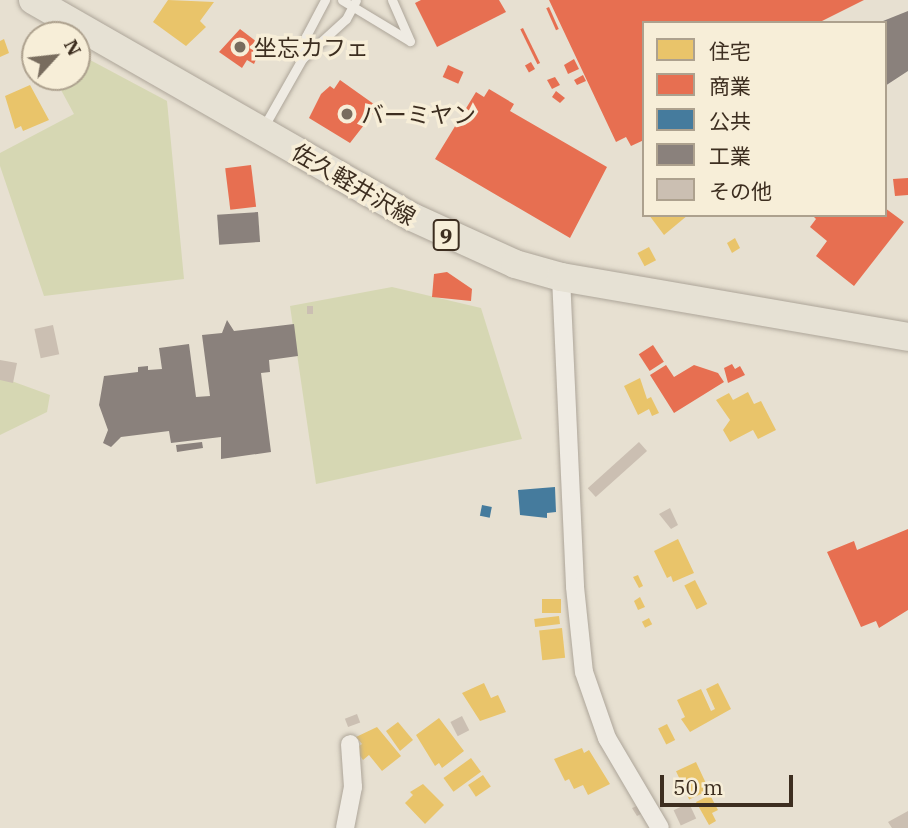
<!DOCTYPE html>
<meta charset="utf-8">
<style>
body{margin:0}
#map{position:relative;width:908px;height:828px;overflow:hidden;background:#e7e0d1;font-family:"IBM Plex Serif","Noto Sans JP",serif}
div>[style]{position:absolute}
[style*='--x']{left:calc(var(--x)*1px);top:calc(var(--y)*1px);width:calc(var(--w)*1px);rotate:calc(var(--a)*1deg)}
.green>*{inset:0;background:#d6d7b3}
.homes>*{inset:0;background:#e9c46a;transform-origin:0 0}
.shops>*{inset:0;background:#e76f51;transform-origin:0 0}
.public>*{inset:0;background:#457b9d;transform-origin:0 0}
.industry>*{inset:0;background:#8a817c;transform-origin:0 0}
.building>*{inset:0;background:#cbbfb2;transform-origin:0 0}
.roads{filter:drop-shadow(0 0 2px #ada599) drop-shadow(0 0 2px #ada599)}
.service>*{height:9px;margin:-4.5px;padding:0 4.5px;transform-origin:4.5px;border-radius:4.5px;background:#efebe3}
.minor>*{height:18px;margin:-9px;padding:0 9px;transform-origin:9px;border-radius:9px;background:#efebe3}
.primary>*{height:28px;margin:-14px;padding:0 14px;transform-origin:14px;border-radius:14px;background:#e6e1d4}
.dots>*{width:19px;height:19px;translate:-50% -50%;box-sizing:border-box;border:4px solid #f7eed8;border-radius:50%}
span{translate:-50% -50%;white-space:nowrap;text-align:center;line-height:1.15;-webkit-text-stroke:7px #f7eed8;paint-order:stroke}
.shield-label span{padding:2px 5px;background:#f7eed8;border:2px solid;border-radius:5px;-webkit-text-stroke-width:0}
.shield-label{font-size:21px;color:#3d2e20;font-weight:700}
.poi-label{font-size:23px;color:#3d2e20}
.left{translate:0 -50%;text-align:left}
.street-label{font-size:23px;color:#3d2e20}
.legend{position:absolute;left:642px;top:21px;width:245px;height:196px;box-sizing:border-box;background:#f7eed8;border:2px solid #ada18e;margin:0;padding:9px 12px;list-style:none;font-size:21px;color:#3d2e20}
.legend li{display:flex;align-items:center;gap:14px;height:35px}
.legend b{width:35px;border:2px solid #ada18e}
.north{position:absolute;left:21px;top:21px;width:70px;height:70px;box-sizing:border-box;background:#f7eed8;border:2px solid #ada18e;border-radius:50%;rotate:63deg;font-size:19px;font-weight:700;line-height:28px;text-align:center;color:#3d2e20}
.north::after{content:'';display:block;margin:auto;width:24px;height:32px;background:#786c5e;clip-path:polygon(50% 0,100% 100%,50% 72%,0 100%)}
.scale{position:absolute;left:660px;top:775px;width:133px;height:32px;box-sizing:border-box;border:4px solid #3d2e20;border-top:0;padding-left:9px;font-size:21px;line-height:24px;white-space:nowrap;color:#3d2e20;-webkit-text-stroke:5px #f7eed8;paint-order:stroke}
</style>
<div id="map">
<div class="green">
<div style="clip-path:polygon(77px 53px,167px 101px,184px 279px,44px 296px,0 166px,0 153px,74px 114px,54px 77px,77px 77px)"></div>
<div style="clip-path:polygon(392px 287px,481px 308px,522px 439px,316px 484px,290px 306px)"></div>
<div style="clip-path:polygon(6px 379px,50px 395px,47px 412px,0 435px,0 380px)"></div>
</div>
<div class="homes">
<div style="clip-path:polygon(168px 0,214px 2px,200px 21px,206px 27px,186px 46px,153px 22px)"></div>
<div style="clip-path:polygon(4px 39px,9px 53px,0 57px,0 41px)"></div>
<div style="clip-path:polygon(30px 85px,49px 120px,23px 131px,21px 126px,15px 129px,5px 96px)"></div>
<div style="clip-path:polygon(649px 215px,688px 215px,664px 235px)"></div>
<div style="clip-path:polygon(735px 238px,740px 248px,732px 253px,727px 243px)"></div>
<div style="left:649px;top:247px;width:15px;height:13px;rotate:62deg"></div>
<div style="clip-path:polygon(640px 378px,647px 399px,651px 397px,659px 413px,652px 416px,649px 409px,638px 415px,624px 386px)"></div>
<div style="clip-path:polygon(748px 392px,754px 404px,761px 401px,776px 430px,758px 439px,753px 430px,730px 442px,723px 430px,730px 420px,716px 400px,729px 393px,733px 400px)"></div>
<div style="clip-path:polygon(678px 539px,694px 573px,673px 582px,671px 576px,667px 578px,654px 551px)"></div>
<div style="clip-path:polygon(638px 575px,643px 586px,639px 588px,633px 577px)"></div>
<div style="left:695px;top:580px;width:27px;height:12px;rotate:63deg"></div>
<div style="clip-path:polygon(640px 597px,645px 607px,638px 610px,634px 601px)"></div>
<div style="left:542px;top:599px;width:19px;height:14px"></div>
<div style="left:559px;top:616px;width:8px;height:25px;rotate:83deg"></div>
<div style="left:649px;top:618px;width:7px;height:8px;rotate:63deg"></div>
<div style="left:562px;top:628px;width:30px;height:23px;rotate:84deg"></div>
<div style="clip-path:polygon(484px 683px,491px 698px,498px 695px,506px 712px,480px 721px,462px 693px)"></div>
<div style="clip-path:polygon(718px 683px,731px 709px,690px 732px,681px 719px,685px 717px,677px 700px,701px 689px,711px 711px,715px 709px,706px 689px)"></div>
<div style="clip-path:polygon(439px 718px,464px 751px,442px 768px,439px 763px,435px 766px,416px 735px)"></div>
<div style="clip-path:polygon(398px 722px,413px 740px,400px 751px,386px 731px)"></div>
<div style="left:667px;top:724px;width:18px;height:10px;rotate:63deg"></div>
<div style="clip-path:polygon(377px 727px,401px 756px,382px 771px,369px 755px,363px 760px,355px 749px,362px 744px,356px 737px)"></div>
<div style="clip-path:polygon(582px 748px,584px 753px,589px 750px,610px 784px,588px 795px,583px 785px,574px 789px,569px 779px,565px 781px,554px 759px)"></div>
<div style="left:471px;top:758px;width:17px;height:34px;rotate:54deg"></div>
<div style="left:696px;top:762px;width:31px;height:22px;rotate:65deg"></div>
<div style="left:483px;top:775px;width:14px;height:18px;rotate:56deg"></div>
<div style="clip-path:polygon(423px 784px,444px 805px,425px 824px,405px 803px,413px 795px,410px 792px)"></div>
<div style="clip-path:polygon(710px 795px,718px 810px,712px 813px,716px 821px,709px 825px,696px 802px)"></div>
</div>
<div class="shops">
<div style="clip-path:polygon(421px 0,499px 0,506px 12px,437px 47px,415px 3px)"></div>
<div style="clip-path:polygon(549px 0,864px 0,818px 23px,644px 23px,644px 140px,631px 146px,626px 137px,616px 142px)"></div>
<div style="left:549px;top:7px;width:24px;height:3px;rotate:66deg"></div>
<div style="left:523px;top:28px;width:39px;height:3px;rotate:64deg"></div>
<div style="clip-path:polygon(240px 29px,262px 46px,254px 64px,247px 60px,242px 68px,219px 52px)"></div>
<div style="clip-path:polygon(574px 59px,579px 69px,568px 74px,564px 65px)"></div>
<div style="left:531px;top:62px;width:8px;height:7px;rotate:60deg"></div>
<div style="left:448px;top:65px;width:17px;height:13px;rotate:24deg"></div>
<div style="clip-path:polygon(583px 75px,586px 81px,577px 85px,574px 80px)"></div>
<div style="clip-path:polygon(555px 77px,560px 85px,552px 89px,547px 80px)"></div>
<div style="clip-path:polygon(340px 80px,378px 107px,350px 143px,309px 118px,321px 94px,330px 86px,334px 89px)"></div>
<div style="clip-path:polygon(489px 89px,514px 104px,510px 111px,607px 167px,570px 238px,435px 159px,476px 92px,484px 97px)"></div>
<div style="clip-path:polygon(556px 91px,565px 98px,560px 103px,552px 97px)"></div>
<div style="left:251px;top:165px;width:42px;height:26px;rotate:83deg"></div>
<div style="clip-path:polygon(908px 178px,908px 195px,895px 196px,893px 179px)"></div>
<div style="clip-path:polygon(885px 208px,904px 222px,854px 286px,816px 256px,827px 241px,810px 227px,816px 219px,812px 215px,885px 215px)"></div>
<div style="clip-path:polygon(447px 272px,472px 289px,471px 301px,432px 297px,434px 274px)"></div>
<div style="left:653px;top:345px;width:20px;height:17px;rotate:57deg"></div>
<div style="clip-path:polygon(732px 364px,735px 369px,740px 366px,745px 375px,728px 383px,724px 368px)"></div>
<div style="clip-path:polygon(666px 365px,674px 377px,694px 365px,718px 373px,724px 382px,674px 413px,650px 375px)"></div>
<div style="clip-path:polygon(908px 529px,908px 610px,879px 628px,876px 621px,861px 627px,827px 552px,854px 541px,857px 550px)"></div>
</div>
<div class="public">
<div style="clip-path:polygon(555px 487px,556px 512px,547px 513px,547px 518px,520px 515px,518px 490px)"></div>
<div style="left:482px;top:505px;width:10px;height:11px;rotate:11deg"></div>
</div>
<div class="industry">
<div style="clip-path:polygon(908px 11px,908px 71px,885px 86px,885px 23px,878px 23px)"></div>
<div style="left:258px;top:212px;width:30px;height:41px;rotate:86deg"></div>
<div style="clip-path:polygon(227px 320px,234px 331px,294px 324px,298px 356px,269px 360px,270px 372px,261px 373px,271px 452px,221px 459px,221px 437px,171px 443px,169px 431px,121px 437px,111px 447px,103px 443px,108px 430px,99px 405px,104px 376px,138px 372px,138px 367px,148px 366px,148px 370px,162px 369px,159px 348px,189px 344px,196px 397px,210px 396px,202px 335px,222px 333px)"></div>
<div style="clip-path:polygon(202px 442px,203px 448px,177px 452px,176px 445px)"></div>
</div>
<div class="building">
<div style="left:307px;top:306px;width:6px;height:8px"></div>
<div style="left:53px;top:325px;width:30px;height:19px;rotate:78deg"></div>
<div style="clip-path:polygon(0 360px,17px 363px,13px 383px,0 380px)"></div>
<div style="left:639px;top:442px;width:12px;height:69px;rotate:48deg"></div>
<div style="clip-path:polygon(670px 508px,678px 525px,671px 529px,659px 514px)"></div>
<div style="left:357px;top:714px;width:9px;height:13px;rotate:69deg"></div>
<div style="left:462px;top:716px;width:16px;height:13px;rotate:63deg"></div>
<div style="left:689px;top:803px;width:17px;height:17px;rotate:65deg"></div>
<div style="clip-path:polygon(637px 806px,641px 814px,637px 816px,632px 808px)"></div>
<div style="clip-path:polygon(908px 811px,908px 828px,892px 828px,888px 822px)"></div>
</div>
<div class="roads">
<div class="service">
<div style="--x:342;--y:0;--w:79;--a:31.1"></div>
<div style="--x:392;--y:0;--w:45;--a:66.3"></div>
<div style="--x:302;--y:59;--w:59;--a:-42.3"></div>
<div style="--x:346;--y:19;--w:21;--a:-62"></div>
<div style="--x:263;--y:128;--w:79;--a:-60.5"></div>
<div style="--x:302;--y:59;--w:23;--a:-80"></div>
<div style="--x:306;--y:36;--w:41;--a:-62.2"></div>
</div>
<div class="minor">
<div style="--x:561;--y:277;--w:310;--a:87.4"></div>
<div style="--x:575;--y:587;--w:85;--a:84"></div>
<div style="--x:584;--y:672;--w:70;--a:70.8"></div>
<div style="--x:607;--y:738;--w:104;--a:59.5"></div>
<div style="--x:345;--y:828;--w:42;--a:-79"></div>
<div style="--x:353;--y:787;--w:43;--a:-94"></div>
</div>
<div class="primary">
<div style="--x:33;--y:0;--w:437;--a:29.8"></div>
<div style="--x:412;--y:217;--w:113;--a:24.5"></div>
<div style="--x:515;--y:264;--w:48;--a:15.8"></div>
<div style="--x:561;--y:277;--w:352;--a:9.8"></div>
</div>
</div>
<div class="dots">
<div style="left:240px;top:47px;background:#786c5e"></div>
<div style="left:347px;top:114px;background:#786c5e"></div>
</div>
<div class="shield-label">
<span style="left:446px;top:235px">9</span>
</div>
<div class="poi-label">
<span class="left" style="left:254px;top:47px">坐忘カフェ</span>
<span class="left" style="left:361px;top:114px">バーミヤン</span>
</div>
<div class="street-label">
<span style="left:354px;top:184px;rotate:30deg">佐久軽井沢線</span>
</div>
<ul class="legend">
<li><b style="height:19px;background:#e9c46a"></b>住宅</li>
<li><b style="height:19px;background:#e76f51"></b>商業</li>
<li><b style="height:19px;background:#457b9d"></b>公共</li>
<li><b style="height:19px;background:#8a817c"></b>工業</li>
<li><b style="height:19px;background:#cbbfb2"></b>その他</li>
</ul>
<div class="north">N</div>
<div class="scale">50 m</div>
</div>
